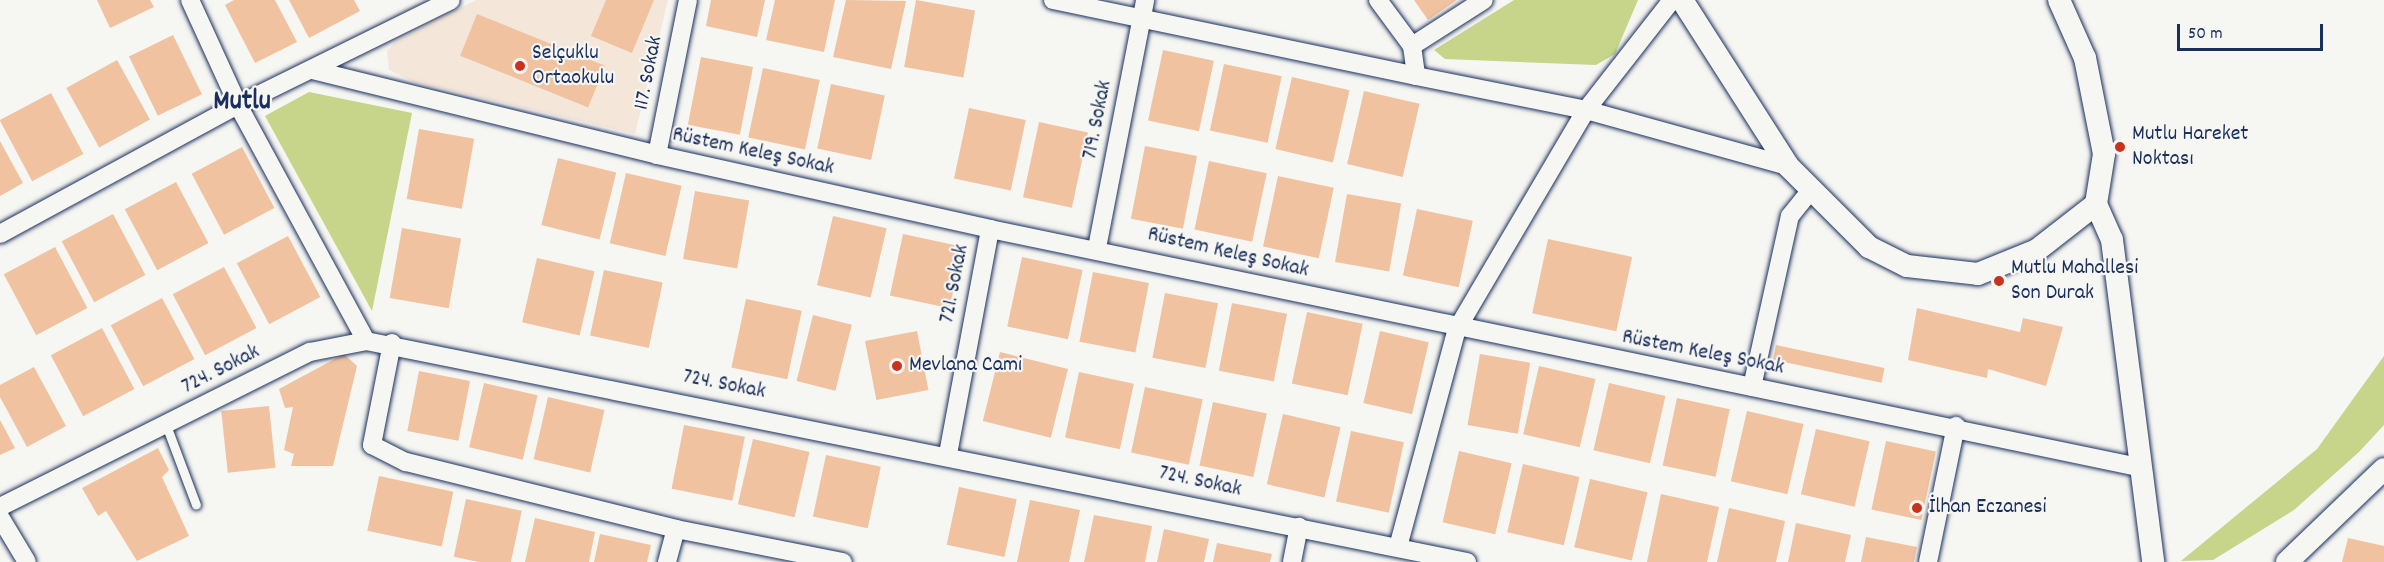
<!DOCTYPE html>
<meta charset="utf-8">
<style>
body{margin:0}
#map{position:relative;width:2384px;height:562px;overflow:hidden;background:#f6f6f2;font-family:Dekko,sans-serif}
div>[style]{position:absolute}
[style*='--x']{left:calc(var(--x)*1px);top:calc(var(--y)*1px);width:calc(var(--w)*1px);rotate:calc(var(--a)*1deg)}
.built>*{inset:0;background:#f4e6d9}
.green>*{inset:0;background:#c6d589}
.building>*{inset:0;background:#f0c2a0;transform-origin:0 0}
.roads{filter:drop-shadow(0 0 2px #1b2f5e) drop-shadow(0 0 2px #1b2f5e)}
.service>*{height:9px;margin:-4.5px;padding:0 4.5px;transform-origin:4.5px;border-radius:4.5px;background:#f6f6f2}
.minor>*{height:18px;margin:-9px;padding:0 9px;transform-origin:9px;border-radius:9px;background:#f6f6f2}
.tertiary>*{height:22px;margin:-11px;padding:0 11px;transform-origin:11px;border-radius:11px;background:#f6f6f2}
.dots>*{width:16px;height:16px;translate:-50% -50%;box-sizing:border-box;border:3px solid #f6f6f2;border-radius:50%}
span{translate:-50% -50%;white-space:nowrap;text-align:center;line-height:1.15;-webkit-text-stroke:4.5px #f6f6f2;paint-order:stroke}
.poi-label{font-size:22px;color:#1b2f5e}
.left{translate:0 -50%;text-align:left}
.street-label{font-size:22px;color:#1b2f5e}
.district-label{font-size:28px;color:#1b2f5e;font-weight:700}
.scale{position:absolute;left:2177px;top:24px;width:146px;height:27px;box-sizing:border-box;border:3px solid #1b2f5e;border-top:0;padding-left:8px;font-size:18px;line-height:21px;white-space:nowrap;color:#1b2f5e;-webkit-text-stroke:4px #f6f6f2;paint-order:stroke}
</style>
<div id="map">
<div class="built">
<div style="clip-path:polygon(476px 0,668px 0,635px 134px,414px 82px,389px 70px,387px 51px,396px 41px)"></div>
</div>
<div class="green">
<div style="clip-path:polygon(1514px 0,1638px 0,1615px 54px,1596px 65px,1445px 59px,1434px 50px)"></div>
<div style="clip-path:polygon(309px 92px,412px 113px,372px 311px,265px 116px)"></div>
<div style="clip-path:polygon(2384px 356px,2384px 425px,2359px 452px,2294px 510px,2213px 560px,2181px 561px,2317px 449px)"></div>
</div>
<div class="building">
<div style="clip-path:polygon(97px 0,150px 0,154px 7px,110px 28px)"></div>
<div style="clip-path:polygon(234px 0,275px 0,297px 42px,255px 63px,225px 5px)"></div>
<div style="clip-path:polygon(289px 0,354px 0,360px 11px,309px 38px)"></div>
<div style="clip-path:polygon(606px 0,654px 0,632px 53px,591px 36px)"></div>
<div style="clip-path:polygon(711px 0,765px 0,757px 37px,706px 26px)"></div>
<div style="clip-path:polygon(775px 0,835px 0,824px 52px,766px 40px)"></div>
<div style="clip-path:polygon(846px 0,906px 1px,891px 69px,833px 57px)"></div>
<div style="left:916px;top:0;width:60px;height:68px;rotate:10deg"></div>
<div style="clip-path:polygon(1414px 0,1457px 0,1428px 20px)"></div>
<div style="left:477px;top:14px;width:138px;height:45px;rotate:22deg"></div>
<div style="left:173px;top:35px;width:66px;height:49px;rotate:64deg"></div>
<div style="left:1163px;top:50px;width:52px;height:72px;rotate:12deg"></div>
<div style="left:701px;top:57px;width:53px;height:69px;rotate:11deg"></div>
<div style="left:117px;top:60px;width:68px;height:58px;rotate:61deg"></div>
<div style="left:1224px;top:64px;width:59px;height:68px;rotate:12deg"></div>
<div style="left:763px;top:68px;width:58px;height:71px;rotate:12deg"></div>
<div style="left:1292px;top:77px;width:59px;height:74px;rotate:13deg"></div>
<div style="left:831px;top:84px;width:55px;height:66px;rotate:12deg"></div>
<div style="left:1364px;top:91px;width:57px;height:75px;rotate:13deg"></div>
<div style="left:51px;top:93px;width:69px;height:58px;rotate:62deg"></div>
<div style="left:969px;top:108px;width:58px;height:72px;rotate:12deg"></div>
<div style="left:1039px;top:122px;width:50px;height:77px;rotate:12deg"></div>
<div style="left:419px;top:129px;width:56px;height:71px;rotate:10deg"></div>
<div style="clip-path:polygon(0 141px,23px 183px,0 196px)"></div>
<div style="left:1145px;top:146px;width:53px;height:74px;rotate:11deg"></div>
<div style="left:242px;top:147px;width:69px;height:57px;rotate:62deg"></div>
<div style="left:558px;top:158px;width:60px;height:69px;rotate:14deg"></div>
<div style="left:1209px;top:161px;width:59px;height:70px;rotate:12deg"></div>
<div style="left:626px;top:173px;width:57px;height:72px;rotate:13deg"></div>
<div style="left:1278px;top:176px;width:57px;height:72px;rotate:12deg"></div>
<div style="left:176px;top:182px;width:69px;height:58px;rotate:62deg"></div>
<div style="left:695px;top:191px;width:55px;height:69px;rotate:10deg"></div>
<div style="left:1347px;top:194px;width:55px;height:69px;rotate:10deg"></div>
<div style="left:1417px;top:209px;width:57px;height:68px;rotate:12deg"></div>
<div style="left:113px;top:214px;width:69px;height:58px;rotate:62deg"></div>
<div style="left:833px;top:216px;width:55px;height:71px;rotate:13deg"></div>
<div style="left:402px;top:228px;width:60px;height:71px;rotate:10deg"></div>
<div style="left:903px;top:234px;width:61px;height:63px;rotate:12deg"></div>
<div style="left:288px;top:236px;width:69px;height:58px;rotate:62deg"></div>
<div style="left:1548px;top:239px;width:86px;height:76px;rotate:12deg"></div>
<div style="left:55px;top:247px;width:69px;height:58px;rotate:62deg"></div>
<div style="left:1022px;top:257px;width:62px;height:71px;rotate:12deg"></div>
<div style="left:537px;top:258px;width:59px;height:66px;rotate:13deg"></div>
<div style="left:224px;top:267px;width:69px;height:58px;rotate:62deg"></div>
<div style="left:604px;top:270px;width:60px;height:67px;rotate:12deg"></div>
<div style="left:1093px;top:272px;width:57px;height:71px;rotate:11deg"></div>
<div style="left:1165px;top:293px;width:54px;height:66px;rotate:11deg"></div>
<div style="left:162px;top:298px;width:69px;height:58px;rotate:62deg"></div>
<div style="left:746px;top:299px;width:57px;height:70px;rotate:12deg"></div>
<div style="left:1232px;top:303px;width:56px;height:69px;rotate:11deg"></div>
<div style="clip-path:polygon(1917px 308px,2020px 332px,2023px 318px,2063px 327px,2046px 386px,1988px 369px,1987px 378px,1908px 360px)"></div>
<div style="left:1307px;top:312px;width:57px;height:73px;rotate:12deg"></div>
<div style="left:813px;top:315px;width:40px;height:68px;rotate:14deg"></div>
<div style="left:102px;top:328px;width:69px;height:58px;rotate:62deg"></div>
<div style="left:917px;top:331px;width:60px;height:53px;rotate:79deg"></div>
<div style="left:1380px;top:331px;width:50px;height:74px;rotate:13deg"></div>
<div style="left:1776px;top:345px;width:111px;height:15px;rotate:12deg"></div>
<div style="left:1000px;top:352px;width:70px;height:71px;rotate:14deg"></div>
<div style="clip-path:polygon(344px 354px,357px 366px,333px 466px,291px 466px,294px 454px,284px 450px,293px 407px,285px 408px,279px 389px)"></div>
<div style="left:1480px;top:354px;width:51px;height:72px;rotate:10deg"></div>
<div style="left:1539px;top:366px;width:58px;height:70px;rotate:13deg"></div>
<div style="clip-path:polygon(34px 367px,66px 426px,27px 447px,0 397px,0 385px)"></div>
<div style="left:419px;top:371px;width:52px;height:61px;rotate:11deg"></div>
<div style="left:1079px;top:372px;width:56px;height:67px;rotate:12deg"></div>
<div style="left:484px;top:383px;width:55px;height:66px;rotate:13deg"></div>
<div style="left:1609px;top:383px;width:58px;height:69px;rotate:13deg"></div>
<div style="left:1145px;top:387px;width:59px;height:67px;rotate:12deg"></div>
<div style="left:548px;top:397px;width:58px;height:64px;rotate:13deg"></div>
<div style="left:1677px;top:398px;width:54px;height:69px;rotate:12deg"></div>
<div style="left:1213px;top:402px;width:55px;height:65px;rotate:12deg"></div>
<div style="left:269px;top:406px;width:62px;height:48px;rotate:84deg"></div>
<div style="left:1747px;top:411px;width:58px;height:72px;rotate:13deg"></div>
<div style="left:1283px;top:414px;width:59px;height:72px;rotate:13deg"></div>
<div style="clip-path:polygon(0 420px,15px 448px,0 455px)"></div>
<div style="left:684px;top:425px;width:62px;height:65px;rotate:11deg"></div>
<div style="left:1816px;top:429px;width:55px;height:67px;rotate:13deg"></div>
<div style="left:1351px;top:431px;width:54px;height:72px;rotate:12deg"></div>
<div style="left:753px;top:439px;width:58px;height:67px;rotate:13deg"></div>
<div style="left:1886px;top:441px;width:51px;height:70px;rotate:12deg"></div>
<div style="clip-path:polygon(158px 448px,169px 470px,162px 477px,189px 536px,137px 561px,106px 511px,98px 516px,82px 488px)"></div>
<div style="left:1459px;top:451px;width:54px;height:73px;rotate:13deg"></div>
<div style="left:826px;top:455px;width:56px;height:63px;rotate:12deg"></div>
<div style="left:1523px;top:464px;width:58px;height:70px;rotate:13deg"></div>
<div style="left:379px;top:476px;width:76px;height:56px;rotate:12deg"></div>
<div style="left:1590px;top:479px;width:59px;height:70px;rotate:13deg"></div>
<div style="left:959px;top:487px;width:59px;height:59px;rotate:12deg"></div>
<div style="clip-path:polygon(1661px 494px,1719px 507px,1707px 562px,1647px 562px)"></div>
<div style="left:466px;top:499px;width:57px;height:59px;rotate:12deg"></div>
<div style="clip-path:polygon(1030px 500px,1080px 510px,1069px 562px,1017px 562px)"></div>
<div style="clip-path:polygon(1729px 508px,1785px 521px,1776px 562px,1717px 562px)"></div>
<div style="clip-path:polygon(1094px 515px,1152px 526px,1145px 562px,1084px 562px)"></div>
<div style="clip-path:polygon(535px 518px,595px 532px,589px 562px,525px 562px)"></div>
<div style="clip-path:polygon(1796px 523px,1851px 535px,1845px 562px,1788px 562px)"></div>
<div style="clip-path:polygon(1164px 529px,1209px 539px,1204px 562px,1157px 562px)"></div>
<div style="clip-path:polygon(600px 534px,651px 545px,647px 562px,594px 562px)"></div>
<div style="clip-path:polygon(1866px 537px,1917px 547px,1914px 562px,1861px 562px)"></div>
<div style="clip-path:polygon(2348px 538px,2384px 546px,2384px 562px,2342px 562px)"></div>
<div style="clip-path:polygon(1217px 543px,1272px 554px,1270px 562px,1213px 562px)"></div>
</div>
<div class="roads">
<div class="service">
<div style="--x:166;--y:425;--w:85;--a:69.4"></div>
</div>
<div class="minor">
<div style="--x:190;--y:0;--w:115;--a:65.4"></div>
<div style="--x:238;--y:105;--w:268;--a:61.5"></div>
<div style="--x:1053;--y:0;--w:371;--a:11.8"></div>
<div style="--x:1378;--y:0;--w:57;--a:53.5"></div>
<div style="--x:1412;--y:46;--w:30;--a:82"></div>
<div style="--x:1416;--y:76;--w:173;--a:11.3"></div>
<div style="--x:1586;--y:110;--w:210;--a:15.5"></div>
<div style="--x:1412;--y:46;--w:85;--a:-32.6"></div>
<div style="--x:312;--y:70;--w:355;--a:13.8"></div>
<div style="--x:657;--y:155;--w:341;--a:12.5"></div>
<div style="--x:990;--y:229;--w:1172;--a:11.71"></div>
<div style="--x:657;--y:155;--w:158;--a:-78.7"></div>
<div style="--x:0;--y:234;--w:271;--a:-28.5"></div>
<div style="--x:238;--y:105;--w:237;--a:-26.2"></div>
<div style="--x:1097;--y:248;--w:253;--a:-79"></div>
<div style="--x:392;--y:343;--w:104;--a:101.1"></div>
<div style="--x:372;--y:445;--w:38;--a:27"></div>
<div style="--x:406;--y:462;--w:278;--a:13.9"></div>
<div style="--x:676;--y:529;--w:170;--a:11.2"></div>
<div style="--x:1752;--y:387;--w:175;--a:-77.5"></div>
<div style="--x:1790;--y:216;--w:32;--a:-51"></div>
<div style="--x:948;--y:454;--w:229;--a:-79.4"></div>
<div style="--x:0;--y:507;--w:347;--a:-26.6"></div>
<div style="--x:310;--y:352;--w:57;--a:-11.1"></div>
<div style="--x:366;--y:341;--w:1123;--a:11.35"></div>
<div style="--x:0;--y:517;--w:52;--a:59"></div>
<div style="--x:1398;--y:547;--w:226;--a:-74.9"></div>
<div style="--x:1457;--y:329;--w:254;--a:-59.5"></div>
<div style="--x:1586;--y:110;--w:140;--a:-52"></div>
<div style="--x:667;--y:562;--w:34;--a:-75"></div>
<div style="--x:1292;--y:562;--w:36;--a:-79"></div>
<div style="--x:1928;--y:562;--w:139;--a:-78.4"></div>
</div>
<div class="tertiary">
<div style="--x:1682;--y:0;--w:197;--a:57.4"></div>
<div style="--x:1788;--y:166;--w:115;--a:45"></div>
<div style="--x:1869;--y:247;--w:42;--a:26.6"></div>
<div style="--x:1907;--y:266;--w:71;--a:6.4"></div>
<div style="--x:1978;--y:274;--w:64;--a:-22.1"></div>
<div style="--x:2037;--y:250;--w:75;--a:-37.9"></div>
<div style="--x:2059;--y:0;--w:64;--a:65.9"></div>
<div style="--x:2085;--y:58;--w:98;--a:78.8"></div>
<div style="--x:2104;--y:154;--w:51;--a:99.1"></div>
<div style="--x:2096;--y:204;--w:39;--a:66"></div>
<div style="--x:2112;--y:240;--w:325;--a:82.7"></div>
<div style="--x:2287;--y:562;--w:134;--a:-43.8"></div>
</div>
</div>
<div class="dots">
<div style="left:520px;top:66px;background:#c8321e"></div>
<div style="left:2120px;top:147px;background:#c8321e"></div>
<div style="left:1999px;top:281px;background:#c8321e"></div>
<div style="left:897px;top:366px;background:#c8321e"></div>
<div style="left:1917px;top:508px;background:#c8321e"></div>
</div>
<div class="poi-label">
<span class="left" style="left:532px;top:66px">Selçuklu<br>Ortaokulu</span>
<span class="left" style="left:2132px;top:147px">Mutlu Hareket<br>Noktası</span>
<span class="left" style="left:2011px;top:281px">Mutlu Mahallesi<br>Son Durak</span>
<span class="left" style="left:909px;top:366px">Mevlana Cami</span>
<span class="left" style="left:1929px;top:508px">İlhan Eczanesi</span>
</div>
<div class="street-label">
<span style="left:649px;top:73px;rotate:-79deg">117. Sokak</span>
<span style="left:1098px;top:120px;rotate:-79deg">719. Sokak</span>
<span style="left:753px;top:152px;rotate:12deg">Rüstem Keleş Sokak</span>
<span style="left:1228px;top:253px;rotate:13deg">Rüstem Keleş Sokak</span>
<span style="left:955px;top:284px;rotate:-79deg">721. Sokak</span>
<span style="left:1703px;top:353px;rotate:11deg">Rüstem Keleş Sokak</span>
<span style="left:221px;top:370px;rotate:-27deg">724. Sokak</span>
<span style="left:724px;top:385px;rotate:11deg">724. Sokak</span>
<span style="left:1200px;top:482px;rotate:12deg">724. Sokak</span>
</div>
<div class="district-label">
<span style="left:242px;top:103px">Mutlu</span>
</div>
<div class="scale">50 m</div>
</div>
